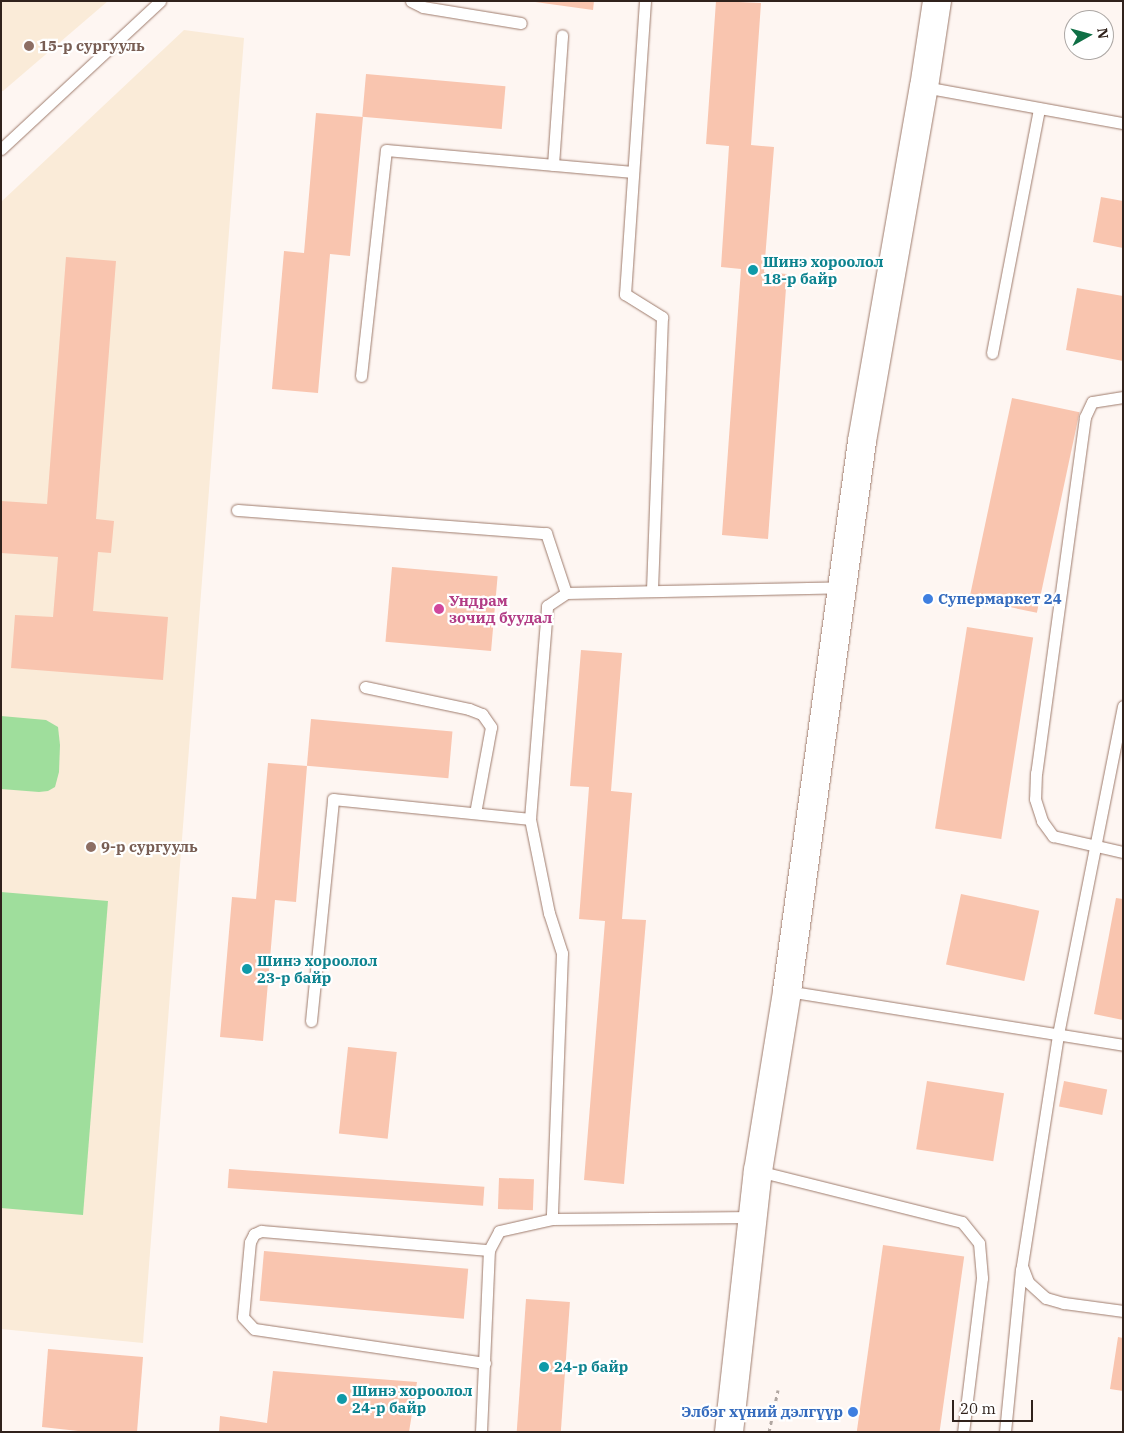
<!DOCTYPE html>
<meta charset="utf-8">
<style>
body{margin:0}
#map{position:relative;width:1124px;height:1433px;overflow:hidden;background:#fef6f2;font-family:"IBM Plex Serif",serif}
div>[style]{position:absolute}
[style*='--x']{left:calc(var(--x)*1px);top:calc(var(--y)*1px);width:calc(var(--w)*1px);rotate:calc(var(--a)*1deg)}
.education>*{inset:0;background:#faebd8}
.green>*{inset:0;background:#9fde9c}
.building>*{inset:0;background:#f9c5af;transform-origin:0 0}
.path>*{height:3px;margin-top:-1.5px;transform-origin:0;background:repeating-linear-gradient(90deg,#b1a7a2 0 4px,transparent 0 8px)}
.roads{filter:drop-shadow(0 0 1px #9e7b6c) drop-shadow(0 0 1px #9e7b6c)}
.lane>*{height:11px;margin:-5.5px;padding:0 5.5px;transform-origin:5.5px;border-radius:5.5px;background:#fff}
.secondary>*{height:28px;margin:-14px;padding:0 14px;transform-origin:14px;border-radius:14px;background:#fff}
.dots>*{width:14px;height:14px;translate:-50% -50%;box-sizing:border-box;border:2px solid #fff;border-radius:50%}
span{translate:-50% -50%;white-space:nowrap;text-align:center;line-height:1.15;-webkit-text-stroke:4.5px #fff;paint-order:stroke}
.education-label{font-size:15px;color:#785e54;font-weight:700}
.left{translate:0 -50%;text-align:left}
.culture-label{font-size:15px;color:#0d838f;font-weight:700}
.shop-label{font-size:15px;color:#366cbe;font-weight:700}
.right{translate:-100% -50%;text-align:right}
.hotel-label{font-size:15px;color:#b23c85;font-weight:700}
.frame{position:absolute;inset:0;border:2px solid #30221c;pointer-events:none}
.north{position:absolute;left:1064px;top:10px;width:50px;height:50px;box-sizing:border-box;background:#fff;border:1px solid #aca7a4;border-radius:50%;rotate:83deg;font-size:14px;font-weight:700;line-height:20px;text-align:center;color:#30221c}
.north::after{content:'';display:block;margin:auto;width:18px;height:22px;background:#0f6f45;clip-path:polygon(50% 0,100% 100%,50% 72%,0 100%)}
.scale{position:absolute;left:952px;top:1400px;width:81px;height:22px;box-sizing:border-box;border:2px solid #30221c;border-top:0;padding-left:6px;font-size:15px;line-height:18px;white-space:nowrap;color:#30221c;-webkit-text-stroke:4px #fff;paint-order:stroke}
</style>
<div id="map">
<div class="education">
<div style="clip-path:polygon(1px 1px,108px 1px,3px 91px,1px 91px)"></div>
<div style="clip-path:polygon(184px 30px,244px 38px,143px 1343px,1px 1329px,1px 202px)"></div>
</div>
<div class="green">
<div style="clip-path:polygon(1px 716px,46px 720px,58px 727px,60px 745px,59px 772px,55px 787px,48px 791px,39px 792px,1px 789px)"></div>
<div style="clip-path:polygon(1px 892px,108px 901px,83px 1215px,1px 1208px)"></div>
</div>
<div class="building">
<div style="clip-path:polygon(528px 1px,594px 1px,593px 10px)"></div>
<div style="clip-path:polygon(716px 1px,761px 3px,751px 145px,774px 147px,764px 272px,787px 274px,768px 539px,722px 535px,741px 269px,721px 267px,729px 146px,706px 144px)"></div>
<div style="left:366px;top:74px;width:140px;height:43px;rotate:5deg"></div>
<div style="clip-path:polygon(316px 113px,363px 117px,350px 256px,330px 254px,318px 393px,272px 389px,284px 251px,304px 253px)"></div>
<div style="clip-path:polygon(1101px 197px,1123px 201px,1123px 248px,1093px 242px)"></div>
<div style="clip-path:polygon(66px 257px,116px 261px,96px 519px,114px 521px,111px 553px,98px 552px,93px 611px,168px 617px,163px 680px,11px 668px,15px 615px,53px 617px,58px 557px,1px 553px,1px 501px,47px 504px)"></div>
<div style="clip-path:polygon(1077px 288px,1123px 296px,1123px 361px,1066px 350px)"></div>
<div style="left:1012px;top:398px;width:69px;height:205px;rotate:12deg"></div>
<div style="left:392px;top:567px;width:106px;height:75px;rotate:5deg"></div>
<div style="left:967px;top:627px;width:67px;height:204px;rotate:9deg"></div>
<div style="clip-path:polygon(581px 650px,622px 653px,611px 791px,632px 793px,622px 919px,646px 920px,624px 1184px,584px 1180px,605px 921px,579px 919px,589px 787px,570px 786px)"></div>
<div style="left:311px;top:719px;width:142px;height:47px;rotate:5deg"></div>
<div style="clip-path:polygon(268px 763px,307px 766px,296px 902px,275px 900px,263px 1041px,220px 1037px,232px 897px,256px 899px)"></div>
<div style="left:961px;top:894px;width:80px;height:72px;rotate:12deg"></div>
<div style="clip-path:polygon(1116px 898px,1123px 899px,1123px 1020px,1094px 1014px)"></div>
<div style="left:348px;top:1047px;width:49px;height:87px;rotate:6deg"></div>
<div style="left:927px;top:1081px;width:78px;height:69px;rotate:9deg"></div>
<div style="left:1064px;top:1081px;width:44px;height:26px;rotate:11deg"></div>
<div style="left:229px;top:1169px;width:256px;height:19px;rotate:4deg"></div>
<div style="left:499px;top:1178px;width:35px;height:31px;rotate:2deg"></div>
<div style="left:883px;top:1245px;width:82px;height:188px;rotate:8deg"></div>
<div style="left:264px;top:1251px;width:205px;height:50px;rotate:5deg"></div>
<div style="left:526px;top:1299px;width:44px;height:133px;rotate:4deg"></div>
<div style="clip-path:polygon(1118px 1337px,1123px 1338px,1123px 1391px,1110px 1389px)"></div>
<div style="clip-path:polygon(48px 1349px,143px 1357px,137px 1432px,87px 1432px,42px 1427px)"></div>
<div style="clip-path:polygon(273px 1371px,417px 1382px,409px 1432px,219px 1432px,220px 1416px,267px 1423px)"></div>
</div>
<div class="path">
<div style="--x:769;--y:1432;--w:43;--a:-77.9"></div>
</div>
<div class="roads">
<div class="lane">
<div style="--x:411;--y:1;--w:13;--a:27"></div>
<div style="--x:423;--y:7;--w:99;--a:9.3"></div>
<div style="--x:645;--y:1;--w:294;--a:93.9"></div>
<div style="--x:625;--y:294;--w:44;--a:31.9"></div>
<div style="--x:662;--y:317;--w:274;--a:92.1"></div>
<div style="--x:924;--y:87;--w:202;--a:10.3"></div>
<div style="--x:1;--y:149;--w:217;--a:-42.9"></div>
<div style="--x:553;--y:165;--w:130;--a:-86"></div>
<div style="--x:992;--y:353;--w:249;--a:-79.1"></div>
<div style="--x:361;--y:376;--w:227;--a:-83.7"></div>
<div style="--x:386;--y:150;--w:248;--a:5.1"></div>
<div style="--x:1123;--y:397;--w:31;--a:171"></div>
<div style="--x:1092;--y:402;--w:17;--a:115"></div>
<div style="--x:1085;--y:417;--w:359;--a:97.8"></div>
<div style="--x:1036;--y:773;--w:26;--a:92"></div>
<div style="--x:1035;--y:799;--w:23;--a:72"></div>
<div style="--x:1042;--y:821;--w:19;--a:54"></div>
<div style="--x:1053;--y:836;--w:72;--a:12.9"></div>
<div style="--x:237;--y:510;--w:310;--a:4.3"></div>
<div style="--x:546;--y:533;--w:63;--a:71.6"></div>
<div style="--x:566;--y:593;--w:278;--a:-1.2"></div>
<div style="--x:365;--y:687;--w:106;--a:11.9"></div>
<div style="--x:469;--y:709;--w:14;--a:21"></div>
<div style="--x:482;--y:714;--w:16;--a:55"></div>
<div style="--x:491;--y:727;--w:87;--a:100.5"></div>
<div style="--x:1123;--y:706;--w:335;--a:101.2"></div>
<div style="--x:1058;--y:1035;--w:234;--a:98.9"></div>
<div style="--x:1022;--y:1266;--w:17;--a:69"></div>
<div style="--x:1028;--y:1282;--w:24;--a:42"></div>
<div style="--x:1046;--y:1298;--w:19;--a:16"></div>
<div style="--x:1064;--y:1303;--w:60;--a:7.7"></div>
<div style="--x:530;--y:819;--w:214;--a:-85.4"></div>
<div style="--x:547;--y:606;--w:23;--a:-34"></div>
<div style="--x:787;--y:991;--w:340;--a:9.1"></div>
<div style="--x:311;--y:1021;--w:223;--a:-84.3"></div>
<div style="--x:333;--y:799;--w:198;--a:5.8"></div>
<div style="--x:530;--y:819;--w:96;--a:78.6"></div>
<div style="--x:549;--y:913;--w:42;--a:72"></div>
<div style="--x:562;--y:953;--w:266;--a:92.2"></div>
<div style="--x:758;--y:1171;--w:210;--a:14"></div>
<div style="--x:962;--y:1222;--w:27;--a:51"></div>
<div style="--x:979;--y:1243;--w:35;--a:85"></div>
<div style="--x:982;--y:1278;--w:155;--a:97"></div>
<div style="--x:485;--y:1363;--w:233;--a:-171.6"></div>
<div style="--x:254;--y:1329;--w:16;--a:-133"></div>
<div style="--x:243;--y:1317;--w:75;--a:-84.7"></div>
<div style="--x:250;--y:1242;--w:9;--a:-63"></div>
<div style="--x:254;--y:1234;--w:8;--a:-23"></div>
<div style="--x:261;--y:1231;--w:229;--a:4.8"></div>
<div style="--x:481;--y:1432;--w:182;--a:-87.5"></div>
<div style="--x:489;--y:1250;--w:21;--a:-62"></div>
<div style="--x:499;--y:1231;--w:54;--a:-12.8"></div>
<div style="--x:552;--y:1219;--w:201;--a:-0.6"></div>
<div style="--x:1005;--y:1432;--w:164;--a:-84.4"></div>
</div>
<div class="secondary">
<div style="--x:729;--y:1432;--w:263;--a:-83.7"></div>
<div style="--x:758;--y:1171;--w:182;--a:-80.8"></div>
<div style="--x:787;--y:991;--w:555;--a:-82.23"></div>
<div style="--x:862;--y:441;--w:359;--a:-80.1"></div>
<div style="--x:924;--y:87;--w:87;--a:-81.4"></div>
</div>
</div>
<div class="dots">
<div style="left:29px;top:46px;background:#8d6e63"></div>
<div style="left:753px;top:270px;background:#0f9aa8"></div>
<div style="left:928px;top:599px;background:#3f7fe0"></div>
<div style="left:439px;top:609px;background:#d1479c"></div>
<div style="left:91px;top:847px;background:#8d6e63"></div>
<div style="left:247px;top:969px;background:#0f9aa8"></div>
<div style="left:544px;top:1367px;background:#0f9aa8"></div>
<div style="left:342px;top:1399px;background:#0f9aa8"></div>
<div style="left:853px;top:1412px;background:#3f7fe0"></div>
</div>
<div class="education-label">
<span class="left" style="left:39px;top:46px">15-р сургууль</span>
<span class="left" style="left:101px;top:847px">9-р сургууль</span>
</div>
<div class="culture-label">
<span class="left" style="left:763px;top:270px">Шинэ хороолол<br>18-р байр</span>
<span class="left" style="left:257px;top:969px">Шинэ хороолол<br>23-р байр</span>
<span class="left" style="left:554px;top:1367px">24-р байр</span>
<span class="left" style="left:352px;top:1399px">Шинэ хороолол<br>24-р байр</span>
</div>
<div class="shop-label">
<span class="left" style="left:938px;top:599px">Супермаркет 24</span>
<span class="right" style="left:843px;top:1412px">Элбэг хүний дэлгүүр</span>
</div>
<div class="hotel-label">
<span class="left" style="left:449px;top:609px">Ундрам<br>зочид буудал</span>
</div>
<div class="frame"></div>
<div class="north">N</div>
<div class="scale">20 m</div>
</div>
